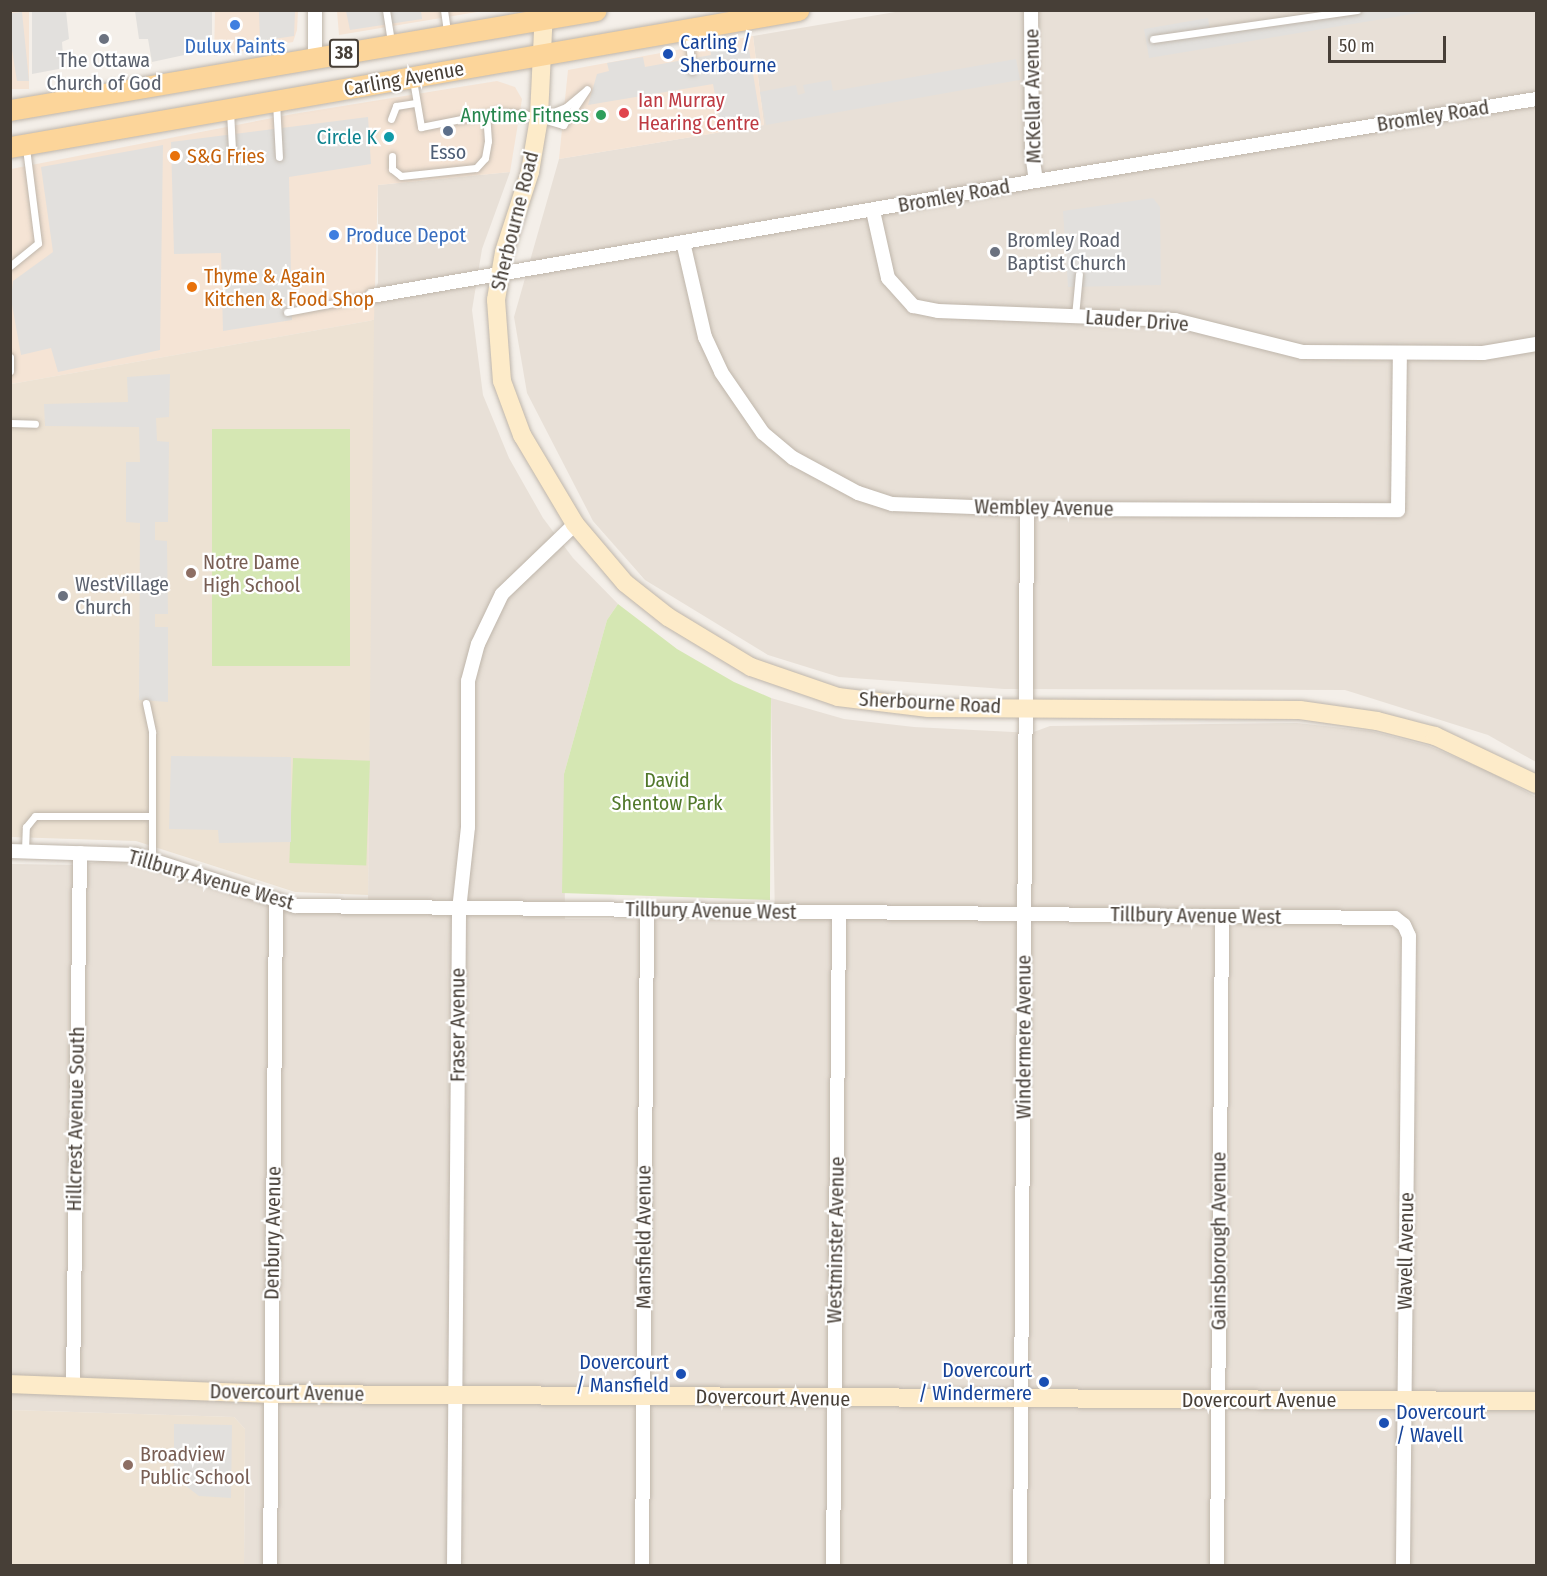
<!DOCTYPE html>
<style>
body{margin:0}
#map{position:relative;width:1547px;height:1576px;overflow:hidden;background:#f4efe9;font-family:"Fira Sans Condensed",sans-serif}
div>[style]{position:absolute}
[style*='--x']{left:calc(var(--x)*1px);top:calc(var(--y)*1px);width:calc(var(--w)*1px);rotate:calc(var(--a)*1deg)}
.residential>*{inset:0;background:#e8e0d7}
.commercial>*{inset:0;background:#f5e4d5;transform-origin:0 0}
.education>*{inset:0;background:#ede2d3}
.green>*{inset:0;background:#d5e7b3;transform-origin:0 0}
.parking>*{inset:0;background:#e2e0dd}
.roads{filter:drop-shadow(0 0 2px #bfb6ab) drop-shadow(0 0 2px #bfb6ab)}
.lane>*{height:7px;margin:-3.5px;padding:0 3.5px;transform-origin:3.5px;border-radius:3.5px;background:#fff}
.street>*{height:14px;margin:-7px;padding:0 7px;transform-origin:7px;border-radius:7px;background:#fff}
.secondary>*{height:18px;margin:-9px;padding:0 9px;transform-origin:9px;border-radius:9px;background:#fdebc9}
.primary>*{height:21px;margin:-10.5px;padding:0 10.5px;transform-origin:10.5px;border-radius:10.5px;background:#fcd59a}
.dots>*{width:16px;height:16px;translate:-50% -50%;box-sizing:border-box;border:3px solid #fff;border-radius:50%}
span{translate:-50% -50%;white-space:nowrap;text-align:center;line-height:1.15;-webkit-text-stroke:4.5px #fff;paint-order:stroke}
.shield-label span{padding:2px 4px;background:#fff;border:2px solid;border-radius:4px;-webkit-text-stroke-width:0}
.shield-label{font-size:18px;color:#473f37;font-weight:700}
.transit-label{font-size:20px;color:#164399}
.left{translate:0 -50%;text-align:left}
.right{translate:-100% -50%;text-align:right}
.shop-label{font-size:20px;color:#366cbe}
.worship-label{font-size:20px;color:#5b616d}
.street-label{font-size:20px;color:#473f37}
.health-label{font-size:20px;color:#be3a42}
.leisure-label{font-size:20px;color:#27864d}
.culture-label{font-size:20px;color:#0d838f}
.service-label{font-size:20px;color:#4e5e75}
.food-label{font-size:20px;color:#c56008}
.education-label{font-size:20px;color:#785e54}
.park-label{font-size:20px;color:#51782b}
.frame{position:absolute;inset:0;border:12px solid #473f37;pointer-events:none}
.scale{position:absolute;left:1328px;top:36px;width:118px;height:27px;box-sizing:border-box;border:3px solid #473f37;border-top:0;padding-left:8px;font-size:18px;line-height:21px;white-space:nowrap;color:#473f37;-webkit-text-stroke:4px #fff;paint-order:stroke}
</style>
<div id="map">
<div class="residential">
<div style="clip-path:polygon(907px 10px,1536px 11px,1536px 762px,1488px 735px,1345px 690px,1004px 689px,839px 677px,768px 655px,645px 580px,593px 521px,527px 393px,514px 317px,559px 159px,764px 125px,753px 36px)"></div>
<div style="clip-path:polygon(510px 172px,482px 249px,472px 310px,483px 395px,509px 458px,543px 518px,573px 558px,618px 604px,607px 620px,564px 774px,565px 919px,775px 920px,771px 698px,844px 719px,914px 727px,1031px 733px,1050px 726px,1297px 723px,1371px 731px,1429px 746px,1488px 771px,1536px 797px,1536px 1565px,244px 1565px,245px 1429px,234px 1417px,11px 1410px,11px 864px,79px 865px,136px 855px,276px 900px,368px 906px,372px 296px,378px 283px,378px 185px)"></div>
</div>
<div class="commercial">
<div style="left:11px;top:11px;width:18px;height:78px"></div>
<div style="clip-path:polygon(215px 11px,298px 11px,297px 30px,293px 42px,214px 56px)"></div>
<div style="clip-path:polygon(337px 11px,483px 11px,339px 35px)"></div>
<div style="clip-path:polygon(753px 36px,764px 125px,559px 159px,568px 70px)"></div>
<div style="clip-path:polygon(497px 81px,515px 87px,522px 99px,510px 172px,378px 185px,374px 320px,11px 384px,11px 169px,293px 114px)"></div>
</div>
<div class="education">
<div style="clip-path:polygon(374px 320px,368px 895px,295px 892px,136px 841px,11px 837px,11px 384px)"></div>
<div style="clip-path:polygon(11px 1410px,234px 1417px,245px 1429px,244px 1565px,11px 1566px)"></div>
</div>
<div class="green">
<div style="left:212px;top:429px;width:138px;height:237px"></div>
<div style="clip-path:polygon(618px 604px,677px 649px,734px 682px,771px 698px,770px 900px,562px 893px,564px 774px,607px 620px)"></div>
<div style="left:293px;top:758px;width:77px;height:105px;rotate:2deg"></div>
</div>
<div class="parking">
<div style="clip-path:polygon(32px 11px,66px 11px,69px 39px,62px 42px,64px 68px,32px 74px)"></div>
<div style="clip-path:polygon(135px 11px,212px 11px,212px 49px,152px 62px,148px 39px,139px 39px)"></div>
<div style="clip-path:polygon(259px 11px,295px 11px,294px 36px,260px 41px)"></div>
<div style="clip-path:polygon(346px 11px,421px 11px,422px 19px,350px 30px)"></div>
<div style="clip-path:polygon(1322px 11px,1430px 11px,1149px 58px,1144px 29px,1208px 18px,1210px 29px)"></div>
<div style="clip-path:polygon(22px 12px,29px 81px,17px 81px,11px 44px,11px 13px)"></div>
<div style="clip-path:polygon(729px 43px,731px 52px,749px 49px,761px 123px,721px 129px,713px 84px,588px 105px,597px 74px,609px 71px,607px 63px,643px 57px,645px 67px,711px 55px,710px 46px)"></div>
<div style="clip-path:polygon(1016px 59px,1020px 80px,766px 125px,760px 92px,796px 85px,798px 95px,805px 93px,803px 85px,831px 80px,833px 91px)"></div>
<div style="clip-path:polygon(368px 117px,371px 164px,289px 177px,292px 320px,223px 331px,221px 253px,174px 254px,171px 142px)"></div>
<div style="clip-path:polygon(163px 145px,160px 350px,58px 372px,51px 348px,21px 355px,11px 299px,13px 281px,53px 252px,41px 167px)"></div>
<div style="clip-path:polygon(1153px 198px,1160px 207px,1161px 285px,1068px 287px,1063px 211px)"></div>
<div style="clip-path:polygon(170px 374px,169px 417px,156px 418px,157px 441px,169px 442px,168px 522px,155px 522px,155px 540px,167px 541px,168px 614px,155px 614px,155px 627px,168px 627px,168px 702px,139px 700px,140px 523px,126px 522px,126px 462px,140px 462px,139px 427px,45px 426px,44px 404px,128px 402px,127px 377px)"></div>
<div style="clip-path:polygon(171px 756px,291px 757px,291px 842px,219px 843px,218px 830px,169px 829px)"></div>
<div style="clip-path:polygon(174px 1424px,232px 1425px,231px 1498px,199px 1496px,174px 1477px)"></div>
</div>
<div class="roads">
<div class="lane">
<div style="--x:386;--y:10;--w:33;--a:81"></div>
<div style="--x:444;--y:10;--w:22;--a:82"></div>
<div style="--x:688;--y:32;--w:39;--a:84"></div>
<div style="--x:1153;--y:39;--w:206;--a:-8.1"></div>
<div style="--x:413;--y:80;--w:48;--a:80.3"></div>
<div style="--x:421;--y:127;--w:76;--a:-11.3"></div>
<div style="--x:496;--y:112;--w:29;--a:4"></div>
<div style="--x:525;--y:114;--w:40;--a:16"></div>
<div style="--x:563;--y:125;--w:43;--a:-56.3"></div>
<div style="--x:276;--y:102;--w:55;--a:86.9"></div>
<div style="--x:230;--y:111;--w:39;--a:87"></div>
<div style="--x:541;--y:117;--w:27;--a:-22"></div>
<div style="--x:566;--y:107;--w:25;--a:-40"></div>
<div style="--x:391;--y:119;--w:14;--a:-69"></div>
<div style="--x:396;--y:106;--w:20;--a:-9"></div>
<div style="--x:392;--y:156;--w:13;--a:90"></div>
<div style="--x:392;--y:169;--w:11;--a:38"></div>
<div style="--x:401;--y:176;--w:75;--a:-6.1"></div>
<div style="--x:476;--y:168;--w:13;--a:-48"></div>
<div style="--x:485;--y:158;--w:17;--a:-80"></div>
<div style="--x:488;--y:141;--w:27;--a:-94"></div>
<div style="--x:10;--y:266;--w:36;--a:-39"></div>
<div style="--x:38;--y:243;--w:96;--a:-97.2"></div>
<div style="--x:287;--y:312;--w:86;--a:-10.7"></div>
<div style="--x:1075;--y:316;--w:42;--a:-84.6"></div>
<div style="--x:10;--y:357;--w:14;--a:90"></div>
<div style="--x:10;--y:423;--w:25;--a:2"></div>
<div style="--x:146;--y:703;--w:30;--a:78"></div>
<div style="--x:152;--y:732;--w:128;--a:90"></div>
<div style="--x:25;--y:851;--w:24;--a:-88"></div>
<div style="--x:26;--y:827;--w:14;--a:-51"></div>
<div style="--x:35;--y:816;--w:117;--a:0"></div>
</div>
<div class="street">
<div style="--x:1031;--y:10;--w:143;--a:89.6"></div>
<div style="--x:1032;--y:153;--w:28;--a:82"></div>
<div style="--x:315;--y:58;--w:48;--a:-90"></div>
<div style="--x:873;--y:211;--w:69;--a:77.4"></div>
<div style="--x:888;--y:278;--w:38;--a:48"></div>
<div style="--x:913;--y:306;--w:25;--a:11"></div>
<div style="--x:938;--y:311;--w:237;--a:2.2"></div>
<div style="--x:1175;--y:320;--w:131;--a:14.1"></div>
<div style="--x:1302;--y:352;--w:181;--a:0.3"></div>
<div style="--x:1483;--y:353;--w:54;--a:-9.6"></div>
<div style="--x:683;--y:242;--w:98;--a:77"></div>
<div style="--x:705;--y:337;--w:38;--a:65"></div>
<div style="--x:721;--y:372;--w:74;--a:55.5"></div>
<div style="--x:763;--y:433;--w:39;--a:40"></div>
<div style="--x:793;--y:458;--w:74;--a:28.3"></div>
<div style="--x:858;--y:493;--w:36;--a:18"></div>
<div style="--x:892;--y:504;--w:135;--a:2.1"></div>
<div style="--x:1027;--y:509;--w:371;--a:0.2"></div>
<div style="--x:1398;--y:510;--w:156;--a:-89.3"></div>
<div style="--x:372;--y:296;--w:674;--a:-9.83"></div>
<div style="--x:1036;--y:181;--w:507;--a:-9.31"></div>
<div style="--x:10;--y:851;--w:126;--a:1.8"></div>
<div style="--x:136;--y:855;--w:167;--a:17.8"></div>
<div style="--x:295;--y:906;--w:1100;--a:0.63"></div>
<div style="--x:1395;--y:918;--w:11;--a:38"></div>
<div style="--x:1404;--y:925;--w:12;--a:66"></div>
<div style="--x:1409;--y:936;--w:630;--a:90.55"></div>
<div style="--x:73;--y:1386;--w:533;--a:-89.25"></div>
<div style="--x:270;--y:1566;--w:666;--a:-89.48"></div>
<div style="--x:454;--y:1566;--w:656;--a:-89.56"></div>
<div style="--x:459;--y:910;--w:83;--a:-83.8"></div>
<div style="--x:468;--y:827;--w:146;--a:-90"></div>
<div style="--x:468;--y:681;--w:38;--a:-75"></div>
<div style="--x:478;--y:644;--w:55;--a:-64.4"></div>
<div style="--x:502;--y:594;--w:101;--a:-43.8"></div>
<div style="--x:642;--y:1566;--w:657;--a:-89.56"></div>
<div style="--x:833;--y:1566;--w:652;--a:-89.47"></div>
<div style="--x:1020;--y:1566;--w:1057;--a:-89.62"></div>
<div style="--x:1217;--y:1566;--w:650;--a:-89.56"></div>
</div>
<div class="secondary">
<div style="--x:544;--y:10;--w:108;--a:92.7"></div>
<div style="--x:539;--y:118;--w:55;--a:99.5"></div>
<div style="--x:530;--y:172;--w:84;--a:108"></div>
<div style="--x:504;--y:252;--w:49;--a:99.5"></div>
<div style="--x:496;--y:300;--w:81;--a:85.8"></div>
<div style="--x:502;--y:381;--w:58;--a:69.7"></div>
<div style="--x:522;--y:435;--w:104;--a:59.2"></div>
<div style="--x:575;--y:524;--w:77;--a:49.7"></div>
<div style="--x:625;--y:583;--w:55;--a:38.3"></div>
<div style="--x:668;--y:617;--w:97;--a:31.1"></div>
<div style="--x:751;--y:667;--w:92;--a:19"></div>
<div style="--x:838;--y:697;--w:91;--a:7"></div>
<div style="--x:928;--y:708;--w:372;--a:0.3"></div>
<div style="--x:1300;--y:710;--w:78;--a:8.1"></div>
<div style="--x:1377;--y:721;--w:60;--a:14.5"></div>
<div style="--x:1435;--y:736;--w:112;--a:25.4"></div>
<div style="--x:10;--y:1384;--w:261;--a:2.2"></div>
<div style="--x:271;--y:1394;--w:1265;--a:0.32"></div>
</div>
<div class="primary">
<div style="--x:10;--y:110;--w:594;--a:-9.68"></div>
<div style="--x:10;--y:147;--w:800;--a:-9.86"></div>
</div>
</div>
<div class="dots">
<div style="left:235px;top:25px;background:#3f7fe0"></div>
<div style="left:104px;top:39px;background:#6b7280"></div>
<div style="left:668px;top:54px;background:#1a4fb4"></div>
<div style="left:624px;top:113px;background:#e0444e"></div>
<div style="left:601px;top:115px;background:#2e9e5b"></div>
<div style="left:448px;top:131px;background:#5c6f8a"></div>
<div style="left:389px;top:137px;background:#0f9aa8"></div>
<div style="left:175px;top:156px;background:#e8710a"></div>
<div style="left:334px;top:235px;background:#3f7fe0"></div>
<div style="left:995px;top:252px;background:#6b7280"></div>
<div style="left:192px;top:287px;background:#e8710a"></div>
<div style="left:191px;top:573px;background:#8d6e63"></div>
<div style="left:63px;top:596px;background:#6b7280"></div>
<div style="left:681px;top:1374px;background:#1a4fb4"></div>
<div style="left:1044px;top:1382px;background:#1a4fb4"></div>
<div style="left:1384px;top:1423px;background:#1a4fb4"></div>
<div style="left:128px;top:1465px;background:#8d6e63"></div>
</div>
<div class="shield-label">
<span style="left:344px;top:53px">38</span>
</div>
<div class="transit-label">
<span class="left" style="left:680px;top:54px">Carling /<br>Sherbourne</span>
<span class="right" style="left:669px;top:1374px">Dovercourt<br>/ Mansfield</span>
<span class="right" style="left:1032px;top:1382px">Dovercourt<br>/ Windermere</span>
<span class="left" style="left:1396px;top:1424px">Dovercourt<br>/ Wavell</span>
</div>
<div class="shop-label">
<span style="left:235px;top:46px">Dulux Paints</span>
<span class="left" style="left:346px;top:235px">Produce Depot</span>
</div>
<div class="worship-label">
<span style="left:104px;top:72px">The Ottawa<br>Church of God</span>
<span class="left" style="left:1007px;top:252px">Bromley Road<br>Baptist Church</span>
<span class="left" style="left:75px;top:596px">WestVillage<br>Church</span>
</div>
<div class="street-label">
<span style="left:404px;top:79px;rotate:-10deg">Carling Avenue</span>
<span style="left:1033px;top:96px;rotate:-91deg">McKellar Avenue</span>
<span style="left:1433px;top:116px;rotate:-9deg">Bromley Road</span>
<span style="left:954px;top:196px;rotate:-10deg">Bromley Road</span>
<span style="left:515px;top:221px;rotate:-76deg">Sherbourne Road</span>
<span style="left:1137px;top:321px;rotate:4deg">Lauder Drive</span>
<span style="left:1044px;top:508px;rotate:1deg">Wembley Avenue</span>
<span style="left:930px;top:703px;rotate:3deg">Sherbourne Road</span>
<span style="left:211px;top:880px;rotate:16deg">Tillbury Avenue West</span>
<span style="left:711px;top:911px;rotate:1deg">Tillbury Avenue West</span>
<span style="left:1196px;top:916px;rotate:1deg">Tillbury Avenue West</span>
<span style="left:458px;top:1025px;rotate:-90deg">Fraser Avenue</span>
<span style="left:1024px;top:1037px;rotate:-90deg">Windermere Avenue</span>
<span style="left:76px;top:1119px;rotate:-89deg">Hillcrest Avenue South</span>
<span style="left:273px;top:1233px;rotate:-89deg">Denbury Avenue</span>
<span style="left:644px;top:1237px;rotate:-90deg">Mansfield Avenue</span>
<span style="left:836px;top:1240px;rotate:-89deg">Westminster Avenue</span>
<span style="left:1219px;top:1241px;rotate:-90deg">Gainsborough Avenue</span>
<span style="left:1406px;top:1251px;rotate:-89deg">Wavell Avenue</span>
<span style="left:287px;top:1393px;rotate:1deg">Dovercourt Avenue</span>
<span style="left:773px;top:1398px;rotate:1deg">Dovercourt Avenue</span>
<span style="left:1259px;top:1400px">Dovercourt Avenue</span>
</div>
<div class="health-label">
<span class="left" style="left:638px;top:112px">Ian Murray<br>Hearing Centre</span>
</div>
<div class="leisure-label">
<span class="right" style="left:589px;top:115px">Anytime Fitness</span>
</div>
<div class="culture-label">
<span class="right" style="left:377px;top:137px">Circle K</span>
</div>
<div class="service-label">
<span style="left:448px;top:152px">Esso</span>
</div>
<div class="food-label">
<span class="left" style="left:187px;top:156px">S&amp;G Fries</span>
<span class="left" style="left:204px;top:288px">Thyme &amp; Again<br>Kitchen &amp; Food Shop</span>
</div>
<div class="education-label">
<span class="left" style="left:203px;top:574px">Notre Dame<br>High School</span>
<span class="left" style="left:140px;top:1466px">Broadview<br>Public School</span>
</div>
<div class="park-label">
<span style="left:667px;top:792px">David<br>Shentow Park</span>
</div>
<div class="frame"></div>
<div class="scale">50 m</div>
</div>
